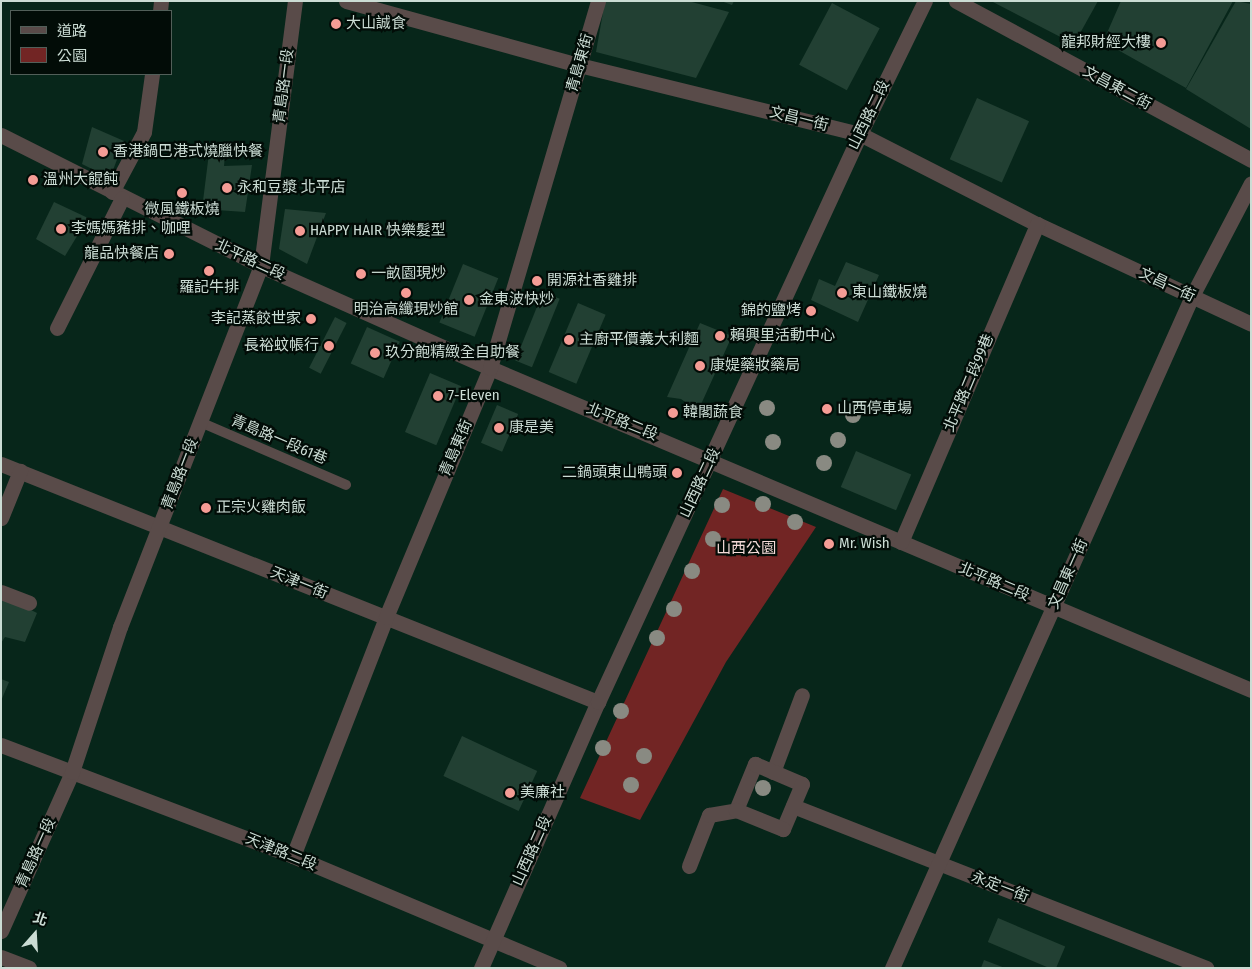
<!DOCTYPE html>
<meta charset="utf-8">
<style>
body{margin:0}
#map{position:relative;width:1252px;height:969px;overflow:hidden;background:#07261a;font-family:"Fira Sans Condensed","Noto Sans TC",sans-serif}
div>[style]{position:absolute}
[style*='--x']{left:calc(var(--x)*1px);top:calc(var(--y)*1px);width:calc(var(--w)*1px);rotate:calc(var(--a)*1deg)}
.green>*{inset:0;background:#722524}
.building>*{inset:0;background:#224033;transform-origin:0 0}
.lane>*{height:10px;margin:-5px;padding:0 5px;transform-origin:5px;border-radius:5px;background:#594b49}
.street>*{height:15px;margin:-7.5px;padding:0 7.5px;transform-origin:7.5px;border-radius:7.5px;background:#594b49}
.trees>*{width:16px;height:16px;margin:-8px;border-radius:50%;background:#898a82}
.dots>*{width:14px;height:14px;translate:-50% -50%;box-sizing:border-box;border:2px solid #020c07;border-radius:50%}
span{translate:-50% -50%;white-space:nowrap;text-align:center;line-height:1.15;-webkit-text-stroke:4.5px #020c07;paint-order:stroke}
.poi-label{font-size:15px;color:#cbdcd4}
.left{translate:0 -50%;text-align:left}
.right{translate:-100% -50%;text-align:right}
.street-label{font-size:15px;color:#cbdcd4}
.park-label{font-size:15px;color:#f4dbd8}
.frame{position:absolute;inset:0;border:2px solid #cbdcd4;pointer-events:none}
.legend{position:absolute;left:10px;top:10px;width:162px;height:65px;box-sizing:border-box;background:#020c07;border:1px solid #525f59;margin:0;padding:6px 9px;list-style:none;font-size:15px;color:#cbdcd4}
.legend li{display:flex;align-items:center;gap:10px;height:25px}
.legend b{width:25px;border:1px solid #525f59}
.north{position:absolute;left:10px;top:909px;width:50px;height:50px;-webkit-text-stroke:4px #020c07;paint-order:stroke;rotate:19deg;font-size:14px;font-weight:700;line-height:20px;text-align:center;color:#cbdcd4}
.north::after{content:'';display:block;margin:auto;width:18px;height:22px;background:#cbdcd4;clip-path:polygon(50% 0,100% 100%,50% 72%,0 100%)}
</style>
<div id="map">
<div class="green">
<div style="clip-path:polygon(723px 489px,816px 527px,726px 662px,640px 820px,580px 798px)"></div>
</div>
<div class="building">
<div style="clip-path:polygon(605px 1px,688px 1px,729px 12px,696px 78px,596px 52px)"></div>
<div style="clip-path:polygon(721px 1px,734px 1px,732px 5px)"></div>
<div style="clip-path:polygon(991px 1px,1098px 1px,1074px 44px)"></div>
<div style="clip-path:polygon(1121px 1px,1233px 1px,1186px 88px,1109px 45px,1111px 36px,1107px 33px)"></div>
<div style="clip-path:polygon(1236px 1px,1251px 4px,1251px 129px,1186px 89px)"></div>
<div style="left:832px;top:3px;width:54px;height:70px;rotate:28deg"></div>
<div style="left:977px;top:98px;width:57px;height:67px;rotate:24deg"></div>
<div style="clip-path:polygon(92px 127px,124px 141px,110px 178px,82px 164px)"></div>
<div style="clip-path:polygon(210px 145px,226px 146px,224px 166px,252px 165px,245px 212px,202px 209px)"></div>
<div style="clip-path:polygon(54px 202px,88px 218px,65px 256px,36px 239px)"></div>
<div style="clip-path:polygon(285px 209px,326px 213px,307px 264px,279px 249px)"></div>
<div style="clip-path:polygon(846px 262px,879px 275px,858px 322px,811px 300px,819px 279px,835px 286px)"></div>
<div style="left:463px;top:264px;width:38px;height:63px;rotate:22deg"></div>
<div style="left:543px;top:292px;width:18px;height:74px;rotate:22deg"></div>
<div style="left:578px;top:303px;width:30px;height:75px;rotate:23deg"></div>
<div style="left:335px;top:317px;width:13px;height:57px;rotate:27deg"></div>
<div style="clip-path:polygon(700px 323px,732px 336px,698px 411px,681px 399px,667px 397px)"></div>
<div style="left:367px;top:327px;width:36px;height:40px;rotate:24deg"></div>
<div style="left:430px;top:373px;width:34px;height:64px;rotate:23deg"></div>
<div style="left:497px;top:405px;width:23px;height:41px;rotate:23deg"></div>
<div style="left:856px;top:451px;width:60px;height:39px;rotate:23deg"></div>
<div style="clip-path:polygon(1px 595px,37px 613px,25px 642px,5px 637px,1px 643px)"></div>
<div style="clip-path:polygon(1px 679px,9px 682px,1px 701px)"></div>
<div style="left:462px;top:736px;width:83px;height:44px;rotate:25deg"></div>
<div style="left:998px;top:918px;width:73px;height:26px;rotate:23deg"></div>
<div style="clip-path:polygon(984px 960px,1005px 968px,981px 968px)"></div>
</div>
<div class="lane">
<div style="--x:200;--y:422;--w:159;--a:23.3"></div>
</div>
<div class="street">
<div style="--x:346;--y:1;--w:242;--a:15.4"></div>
<div style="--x:579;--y:65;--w:289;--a:13.8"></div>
<div style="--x:860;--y:134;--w:199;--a:27"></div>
<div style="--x:1037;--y:224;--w:236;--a:25"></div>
<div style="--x:956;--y:1;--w:335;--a:28.3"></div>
<div style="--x:160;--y:11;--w:10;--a:-84"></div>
<div style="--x:1;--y:135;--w:291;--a:26.7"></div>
<div style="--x:261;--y:266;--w:251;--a:24"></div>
<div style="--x:490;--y:368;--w:826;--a:22.93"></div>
<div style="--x:112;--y:192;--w:68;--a:-61.9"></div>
<div style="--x:144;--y:132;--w:59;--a:-82.1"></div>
<div style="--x:57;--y:328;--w:145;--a:-63.4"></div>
<div style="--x:1;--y:464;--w:643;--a:21.74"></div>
<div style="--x:1;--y:518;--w:51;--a:-68"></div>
<div style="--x:901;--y:542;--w:346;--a:-66.8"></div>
<div style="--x:1;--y:592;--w:30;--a:21"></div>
<div style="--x:1;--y:745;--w:312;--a:20.8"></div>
<div style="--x:293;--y:856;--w:289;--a:22.8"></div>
<div style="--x:773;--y:772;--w:82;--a:-69.4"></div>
<div style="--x:793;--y:806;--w:444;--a:21.4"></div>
<div style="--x:293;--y:856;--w:256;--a:-68.7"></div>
<div style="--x:386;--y:617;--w:270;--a:-67.3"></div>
<div style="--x:490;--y:368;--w:383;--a:-73.6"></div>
<div style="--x:689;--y:866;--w:55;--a:-68.6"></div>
<div style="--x:709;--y:815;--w:27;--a:-10"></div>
<div style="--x:736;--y:810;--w:50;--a:-67.6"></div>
<div style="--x:755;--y:764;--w:51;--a:23.1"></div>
<div style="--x:802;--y:784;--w:49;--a:112.9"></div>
<div style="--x:783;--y:829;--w:51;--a:-158"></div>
<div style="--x:1;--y:931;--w:174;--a:-65.9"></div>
<div style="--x:72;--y:772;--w:153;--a:-71.7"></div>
<div style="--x:120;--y:627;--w:388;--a:-68.7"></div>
<div style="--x:261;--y:266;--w:267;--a:-82.7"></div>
<div style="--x:1;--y:957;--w:30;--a:21"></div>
<div style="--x:481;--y:968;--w:291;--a:-66.3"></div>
<div style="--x:598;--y:702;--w:626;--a:-65.24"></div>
<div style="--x:860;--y:134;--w:148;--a:-64"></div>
<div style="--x:892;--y:968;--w:736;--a:-65.94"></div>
<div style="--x:1192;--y:296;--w:127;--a:-62.4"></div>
</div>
<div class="trees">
<div style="left:767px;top:408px"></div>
<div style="left:853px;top:415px"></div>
<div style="left:838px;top:440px"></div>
<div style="left:773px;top:442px"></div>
<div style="left:824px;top:463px"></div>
<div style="left:763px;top:504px"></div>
<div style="left:722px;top:505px"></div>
<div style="left:795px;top:522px"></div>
<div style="left:713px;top:539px"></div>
<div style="left:692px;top:571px"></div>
<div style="left:674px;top:609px"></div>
<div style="left:657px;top:638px"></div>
<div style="left:621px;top:711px"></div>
<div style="left:603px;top:748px"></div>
<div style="left:644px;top:756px"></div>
<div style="left:631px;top:785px"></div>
<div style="left:763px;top:788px"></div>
</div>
<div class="dots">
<div style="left:336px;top:24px;background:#f59c95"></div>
<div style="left:1161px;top:43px;background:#f59c95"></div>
<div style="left:103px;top:152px;background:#f59c95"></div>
<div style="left:33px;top:180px;background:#f59c95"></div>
<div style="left:227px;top:188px;background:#f59c95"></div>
<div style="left:182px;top:193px;background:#f59c95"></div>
<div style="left:61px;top:229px;background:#f59c95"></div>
<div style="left:300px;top:231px;background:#f59c95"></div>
<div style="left:169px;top:254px;background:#f59c95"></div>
<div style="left:209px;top:271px;background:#f59c95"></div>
<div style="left:361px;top:274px;background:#f59c95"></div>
<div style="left:537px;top:281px;background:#f59c95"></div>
<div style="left:406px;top:293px;background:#f59c95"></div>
<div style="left:842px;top:293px;background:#f59c95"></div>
<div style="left:469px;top:300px;background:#f59c95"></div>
<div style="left:811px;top:311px;background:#f59c95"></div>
<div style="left:311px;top:319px;background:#f59c95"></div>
<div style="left:720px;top:336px;background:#f59c95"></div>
<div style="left:569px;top:340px;background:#f59c95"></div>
<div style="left:329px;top:346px;background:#f59c95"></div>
<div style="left:375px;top:353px;background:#f59c95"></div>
<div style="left:700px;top:366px;background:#f59c95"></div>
<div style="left:438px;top:396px;background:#f59c95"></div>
<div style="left:827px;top:409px;background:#f59c95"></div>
<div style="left:673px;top:413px;background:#f59c95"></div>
<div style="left:499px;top:428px;background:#f59c95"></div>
<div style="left:677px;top:473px;background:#f59c95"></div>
<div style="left:206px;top:508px;background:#f59c95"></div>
<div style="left:829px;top:544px;background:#f59c95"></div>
<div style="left:510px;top:793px;background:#f59c95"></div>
</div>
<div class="poi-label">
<span class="left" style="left:346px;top:24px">大山誠食</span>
<span class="right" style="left:1151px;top:43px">龍邦財經大樓</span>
<span class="left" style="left:113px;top:152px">香港鍋巴港式燒臘快餐</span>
<span class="left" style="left:43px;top:180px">溫州大餛飩</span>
<span class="left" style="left:237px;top:188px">永和豆漿 北平店</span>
<span style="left:182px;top:210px">微風鐵板燒</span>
<span class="left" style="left:71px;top:229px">李媽媽豬排、咖哩</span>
<span class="left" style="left:310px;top:231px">HAPPY HAIR 快樂髮型</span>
<span class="right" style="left:159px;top:254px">龍品快餐店</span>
<span class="left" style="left:371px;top:274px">一畝園現炒</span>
<span class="left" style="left:547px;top:281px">開源社香雞排</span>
<span style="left:209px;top:288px">羅記牛排</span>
<span class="left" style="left:852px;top:293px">東山鐵板燒</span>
<span class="left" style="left:479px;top:300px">金東波快炒</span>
<span style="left:406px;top:310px">明治高纖現炒館</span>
<span class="right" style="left:801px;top:311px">錦的鹽烤</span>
<span class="right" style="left:301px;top:319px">李記蒸餃世家</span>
<span class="left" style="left:730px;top:336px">賴興里活動中心</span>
<span class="left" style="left:579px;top:340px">主廚平價義大利麵</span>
<span class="right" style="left:319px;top:346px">長裕蚊帳行</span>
<span class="left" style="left:385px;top:353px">玖分飽精緻全自助餐</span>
<span class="left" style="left:710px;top:366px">康媞藥妝藥局</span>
<span class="left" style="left:448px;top:396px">7-Eleven</span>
<span class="left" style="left:837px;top:409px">山西停車場</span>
<span class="left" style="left:683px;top:413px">韓閣蔬食</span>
<span class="left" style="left:509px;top:428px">康是美</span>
<span class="right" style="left:667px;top:473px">二鍋頭東山鴨頭</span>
<span class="left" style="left:216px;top:508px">正宗火雞肉飯</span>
<span class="left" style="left:839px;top:544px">Mr. Wish</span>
<span class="left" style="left:520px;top:793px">美廉社</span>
</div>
<div class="street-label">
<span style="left:580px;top:63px;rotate:-74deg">青島東街</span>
<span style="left:284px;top:86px;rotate:-83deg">青島路一段</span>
<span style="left:1117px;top:88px;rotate:28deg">文昌東二街</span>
<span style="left:869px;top:115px;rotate:-64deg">山西路二段</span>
<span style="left:799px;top:119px;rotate:14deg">文昌一街</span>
<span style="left:250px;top:260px;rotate:25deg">北平路二段</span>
<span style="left:1167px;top:285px;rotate:25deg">文昌一街</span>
<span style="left:969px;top:383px;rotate:-67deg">北平路二段99巷</span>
<span style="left:622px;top:422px;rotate:22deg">北平路二段</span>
<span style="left:279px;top:440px;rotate:23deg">青島路一段61巷</span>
<span style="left:456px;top:448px;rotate:-67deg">青島東街</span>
<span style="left:180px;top:474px;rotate:-69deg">青島路一段</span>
<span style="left:700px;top:483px;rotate:-65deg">山西路二段</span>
<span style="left:1068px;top:574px;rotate:-66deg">文昌東一街</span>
<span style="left:994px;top:582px;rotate:23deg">北平路二段</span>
<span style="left:299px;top:583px;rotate:22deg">天津一街</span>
<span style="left:532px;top:851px;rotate:-66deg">山西路二段</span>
<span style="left:281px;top:852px;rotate:22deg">天津路二段</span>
<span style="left:36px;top:853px;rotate:-66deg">青島路一段</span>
<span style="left:1000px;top:887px;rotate:21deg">永定一街</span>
</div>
<div class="park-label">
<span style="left:746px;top:549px">山西公園</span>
</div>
<div class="frame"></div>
<ul class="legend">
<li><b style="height:6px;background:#594b49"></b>道路</li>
<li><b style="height:14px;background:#722524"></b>公園</li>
</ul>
<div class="north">北</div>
</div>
